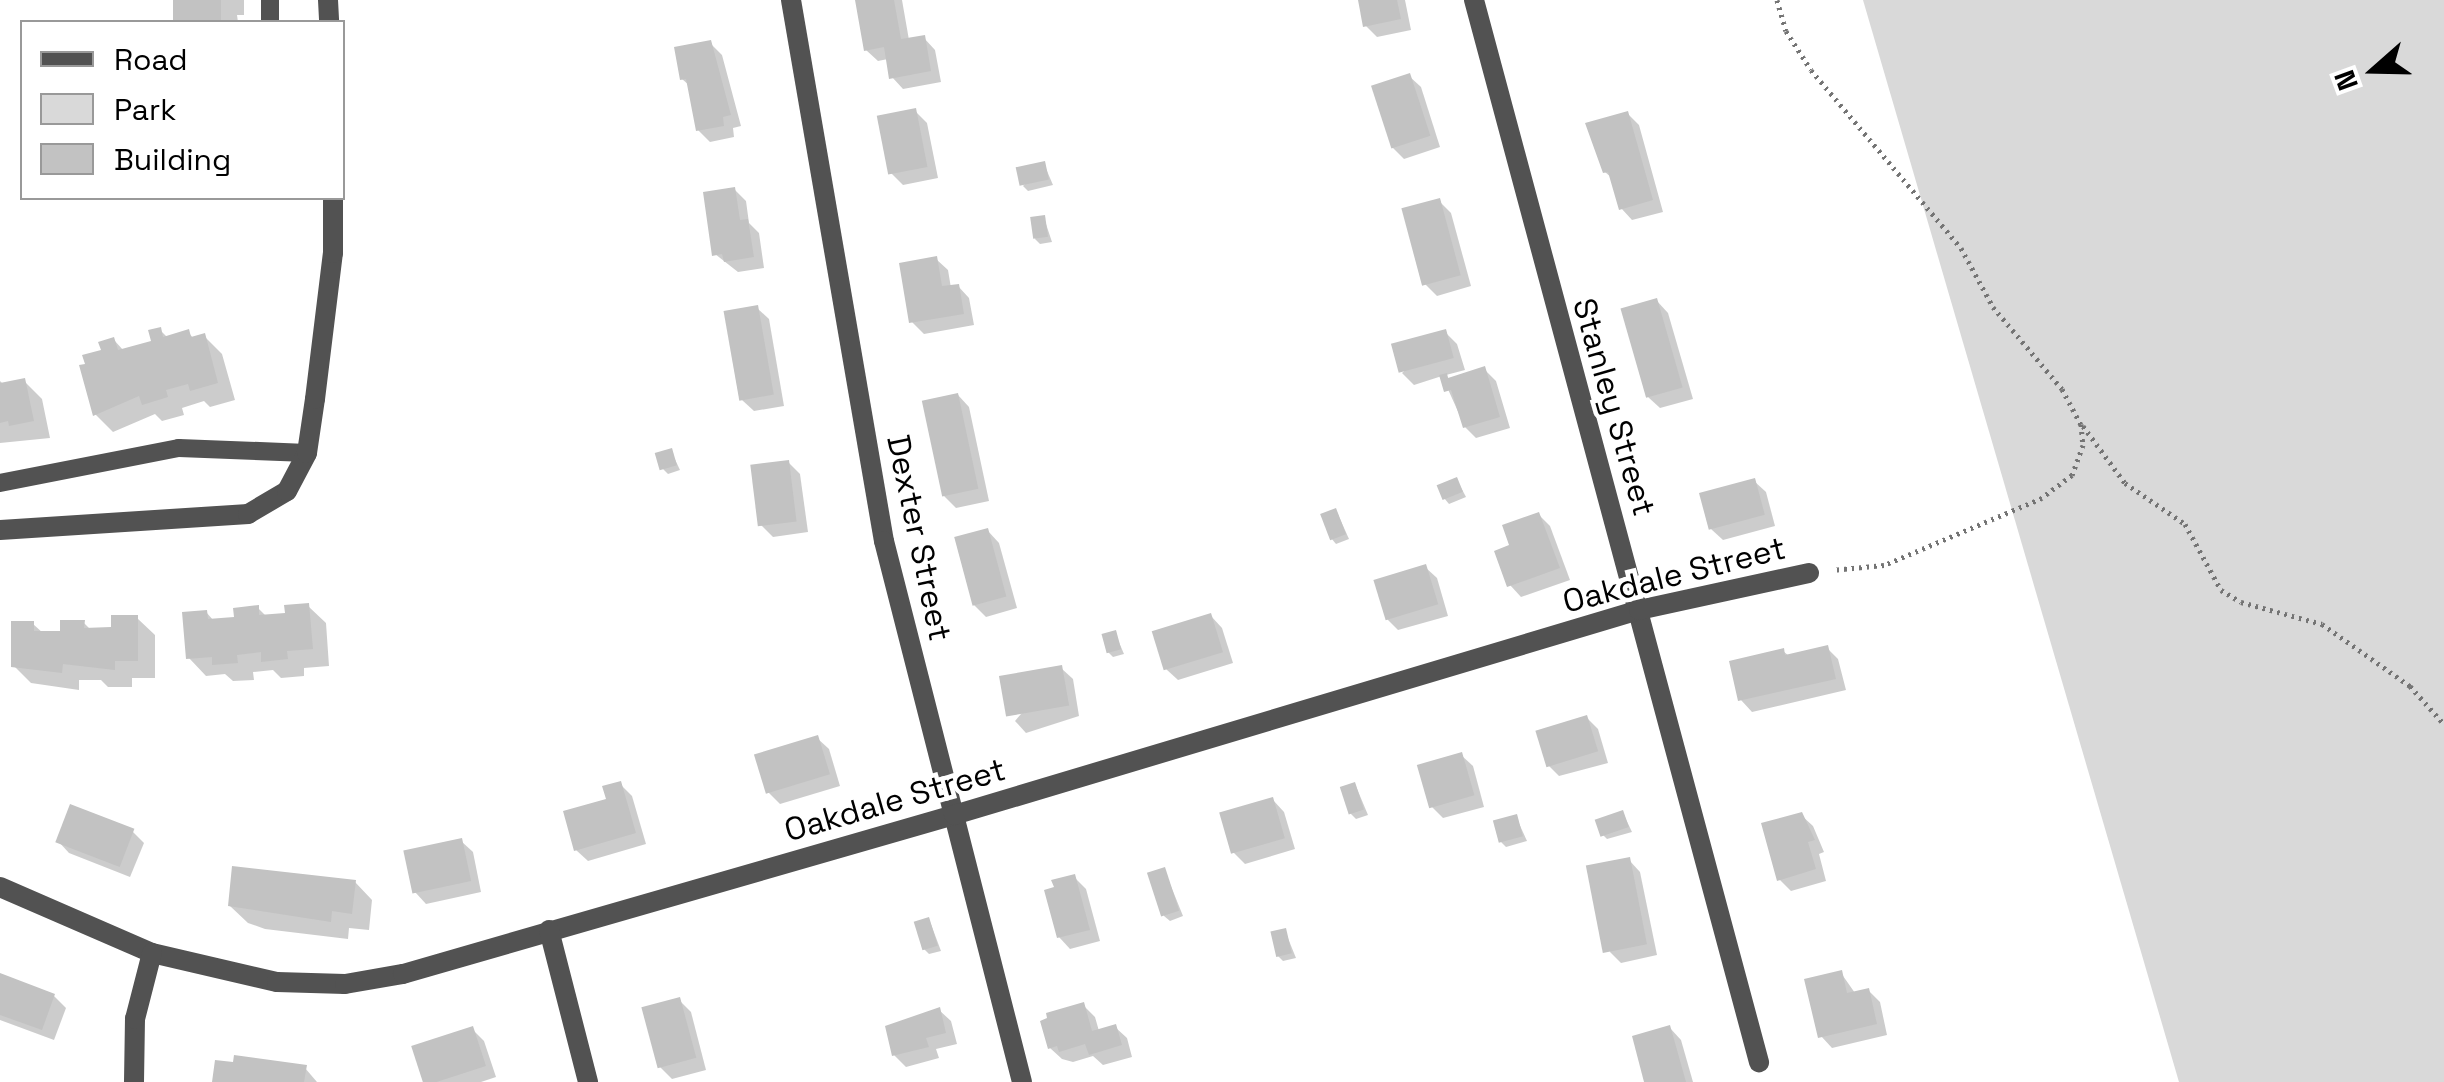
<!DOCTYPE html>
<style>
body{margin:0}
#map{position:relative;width:2444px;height:1082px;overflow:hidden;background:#fff;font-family:"Space Grotesk",sans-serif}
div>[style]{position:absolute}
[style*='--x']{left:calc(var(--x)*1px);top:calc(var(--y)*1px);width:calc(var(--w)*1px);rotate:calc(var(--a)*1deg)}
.green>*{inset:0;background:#d9d9d9}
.shadow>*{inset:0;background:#0003}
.building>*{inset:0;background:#c2c2c2;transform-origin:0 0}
.path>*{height:5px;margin-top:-2.5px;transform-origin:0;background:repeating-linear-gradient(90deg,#747474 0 2.5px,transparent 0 7.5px)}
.lane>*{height:18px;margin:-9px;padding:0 9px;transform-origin:9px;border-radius:9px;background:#525252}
.street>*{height:20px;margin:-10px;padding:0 10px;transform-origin:10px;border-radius:10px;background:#525252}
span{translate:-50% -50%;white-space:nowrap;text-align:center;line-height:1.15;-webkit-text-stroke:9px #fff;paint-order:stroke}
.street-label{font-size:32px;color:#000}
.legend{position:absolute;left:20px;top:20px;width:325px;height:180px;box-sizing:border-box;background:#fff;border:2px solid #999;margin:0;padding:12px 18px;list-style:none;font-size:30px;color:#000}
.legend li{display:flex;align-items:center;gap:20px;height:50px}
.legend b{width:50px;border:2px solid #999}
.north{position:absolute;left:2324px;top:20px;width:100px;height:100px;-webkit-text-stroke:8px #fff;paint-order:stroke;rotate:250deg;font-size:28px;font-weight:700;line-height:40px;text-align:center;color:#000}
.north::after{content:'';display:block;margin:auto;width:35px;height:45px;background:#000;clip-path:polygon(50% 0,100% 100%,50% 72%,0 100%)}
</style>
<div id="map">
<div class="green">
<div style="clip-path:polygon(1863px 0,2444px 0,2444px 1082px,2179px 1082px)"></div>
</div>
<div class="shadow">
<div style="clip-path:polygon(176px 0,244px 0,244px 15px,237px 15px,238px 22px,178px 22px)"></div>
<div style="clip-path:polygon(857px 0,902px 0,909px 40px,924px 38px,935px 50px,941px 82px,903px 89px,892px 77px,888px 59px,878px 61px,866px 50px)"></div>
<div style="clip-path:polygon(1360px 0,1405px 0,1411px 30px,1377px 37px,1366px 26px)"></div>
<div style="clip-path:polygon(710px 43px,722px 55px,741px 126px,733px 128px,734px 137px,710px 142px,698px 130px,690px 86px,682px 79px)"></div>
<div style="clip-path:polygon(1409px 76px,1421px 87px,1440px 147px,1404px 159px,1392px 147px)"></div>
<div style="clip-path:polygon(915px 111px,927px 123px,938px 178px,903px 185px,891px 173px)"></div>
<div style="clip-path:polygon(1628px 114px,1639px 125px,1663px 212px,1632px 220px,1621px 208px,1613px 179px,1605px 172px)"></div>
<div style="clip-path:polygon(1044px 164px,1053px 185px,1028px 191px,1023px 186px)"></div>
<div style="clip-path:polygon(734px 189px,746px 201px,749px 223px,759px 233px,764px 268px,738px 272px,715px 254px)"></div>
<div style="clip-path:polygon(1439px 201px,1451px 213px,1471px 286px,1437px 296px,1425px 284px)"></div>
<div style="clip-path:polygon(1044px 218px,1052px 242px,1040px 244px,1035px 239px)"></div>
<div style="clip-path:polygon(936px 259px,948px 270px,951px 288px,958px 286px,969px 298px,974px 325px,924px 334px,912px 322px)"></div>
<div style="clip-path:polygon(1657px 301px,1668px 313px,1693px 399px,1660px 408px,1648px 397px)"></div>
<div style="clip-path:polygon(757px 308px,769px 319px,784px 406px,754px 411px,742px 400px)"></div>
<div style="clip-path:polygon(160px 330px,168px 338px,188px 332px,194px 339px,204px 336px,222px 354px,235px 400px,210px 407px,204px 401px,182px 408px,184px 415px,162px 421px,155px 414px,113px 432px,95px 414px,104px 352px,114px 340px,124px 351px,154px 343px)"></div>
<div style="clip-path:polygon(1445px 332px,1457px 344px,1465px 370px,1446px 375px,1450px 380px,1484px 369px,1496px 381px,1510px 428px,1476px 438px,1465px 427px,1442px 376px,1414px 385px,1402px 373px)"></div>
<div style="clip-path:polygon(0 381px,4px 385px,24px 381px,42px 399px,50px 438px,0 443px)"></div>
<div style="clip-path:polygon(958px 395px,969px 407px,989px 501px,956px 508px,944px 496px)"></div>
<div style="clip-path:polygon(671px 451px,680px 470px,668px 474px,662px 468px)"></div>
<div style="clip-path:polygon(788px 462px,800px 474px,808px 532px,773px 537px,761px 525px)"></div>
<div style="clip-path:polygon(1457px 480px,1466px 497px,1449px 504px,1444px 498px)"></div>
<div style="clip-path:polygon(1754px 481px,1766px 492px,1775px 526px,1723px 540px,1711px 529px)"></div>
<div style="clip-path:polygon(1336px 510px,1349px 539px,1336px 544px,1331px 538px)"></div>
<div style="clip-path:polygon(1539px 515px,1550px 526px,1570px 580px,1521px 597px,1510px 585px)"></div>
<div style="clip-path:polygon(988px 531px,999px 543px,1017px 608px,986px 617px,974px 605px)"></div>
<div style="clip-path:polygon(1425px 567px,1437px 578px,1448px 616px,1398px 630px,1387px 619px)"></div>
<div style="clip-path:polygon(308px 606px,326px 623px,329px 666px,304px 668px,304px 676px,281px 678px,273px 670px,253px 672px,254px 680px,233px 681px,225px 674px,206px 676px,189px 658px,206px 612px,214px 621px,236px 619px,258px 608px,267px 617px,288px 615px)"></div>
<div style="clip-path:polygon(1211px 616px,1222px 628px,1233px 663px,1178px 680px,1166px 669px)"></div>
<div style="clip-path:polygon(137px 618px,155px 635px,155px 678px,132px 678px,132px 687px,108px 687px,101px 680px,79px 680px,79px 690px,31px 683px,14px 666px,33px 624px,43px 633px,63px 633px,84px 623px,91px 630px,114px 630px)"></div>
<div style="clip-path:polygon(1115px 633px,1124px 654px,1113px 657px,1108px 652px)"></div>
<div style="clip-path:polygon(1827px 648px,1838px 659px,1846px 690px,1752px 712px,1741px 700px,1783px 651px,1789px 656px)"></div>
<div style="clip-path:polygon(1061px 668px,1073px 679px,1079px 716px,1026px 733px,1015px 721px)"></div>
<div style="clip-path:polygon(1587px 718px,1598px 729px,1608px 763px,1559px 776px,1548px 765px)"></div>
<div style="clip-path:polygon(817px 738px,829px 749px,840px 786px,780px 804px,768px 792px)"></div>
<div style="clip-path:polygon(1461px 755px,1473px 766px,1484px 807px,1443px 818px,1431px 806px)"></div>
<div style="clip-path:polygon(620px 784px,632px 796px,646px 844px,588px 861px,576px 850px)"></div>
<div style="clip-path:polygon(1355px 784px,1368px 815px,1356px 819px,1351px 814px)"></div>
<div style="clip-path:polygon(1273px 800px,1284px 812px,1295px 849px,1245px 864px,1233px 852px)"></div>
<div style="clip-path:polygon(1623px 813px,1632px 832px,1607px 839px,1602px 834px)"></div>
<div style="clip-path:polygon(1801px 815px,1813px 826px,1824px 852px,1819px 854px,1826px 881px,1791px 891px,1779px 879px)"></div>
<div style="clip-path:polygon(1516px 817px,1527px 841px,1506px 847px,1501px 842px)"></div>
<div style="clip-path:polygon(132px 831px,144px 843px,130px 877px,69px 853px,58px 841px)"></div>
<div style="clip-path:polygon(461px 841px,473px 852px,481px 892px,426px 904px,415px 892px)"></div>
<div style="clip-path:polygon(1629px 860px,1640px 872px,1657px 955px,1621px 963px,1610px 952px)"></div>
<div style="clip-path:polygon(1164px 869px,1183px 916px,1170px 921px,1164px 916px)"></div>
<div style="clip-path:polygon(1074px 877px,1086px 889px,1100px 941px,1070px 949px,1059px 937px)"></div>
<div style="clip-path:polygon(355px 882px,372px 900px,369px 930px,349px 928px,348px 939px,265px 929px,248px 923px,230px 906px)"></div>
<div style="clip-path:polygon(929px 919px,941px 951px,929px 954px,924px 949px)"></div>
<div style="clip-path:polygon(1285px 931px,1296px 958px,1283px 961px,1278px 956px)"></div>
<div style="clip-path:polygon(1841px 973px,1855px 993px,1868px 990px,1880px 1002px,1887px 1035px,1832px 1048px,1821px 1036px)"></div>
<div style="clip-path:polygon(0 976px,54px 996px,66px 1008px,54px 1040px,0 1020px)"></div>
<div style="clip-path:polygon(679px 1000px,691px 1012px,706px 1070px,672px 1079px,660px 1067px)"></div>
<div style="clip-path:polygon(1083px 1005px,1095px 1017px,1099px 1031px,1115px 1027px,1127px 1038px,1132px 1057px,1103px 1065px,1093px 1056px,1073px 1062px,1062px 1059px,1050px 1048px)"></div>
<div style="clip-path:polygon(939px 1010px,951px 1021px,957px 1044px,936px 1049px,939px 1058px,906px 1067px,894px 1055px)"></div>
<div style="clip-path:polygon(1670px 1028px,1681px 1040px,1693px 1082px,1647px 1082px)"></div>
<div style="clip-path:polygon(472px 1029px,484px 1041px,496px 1077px,481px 1082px,425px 1082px,414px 1048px)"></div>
<div style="clip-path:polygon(305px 1068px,317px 1082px,214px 1082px)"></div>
</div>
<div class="building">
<div style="left:173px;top:0;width:48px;height:22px"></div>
<div style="clip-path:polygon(855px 0,894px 0,901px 39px,925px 35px,931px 71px,889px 79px,884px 47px,864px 51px)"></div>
<div style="clip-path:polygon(1358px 0,1397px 0,1401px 19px,1363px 27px)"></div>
<div style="clip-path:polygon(711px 40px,731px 115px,723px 117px,724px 126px,696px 131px,686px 79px,680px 80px,674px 47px)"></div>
<div style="left:1410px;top:73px;width:66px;height:41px;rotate:72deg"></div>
<div style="left:916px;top:108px;width:60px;height:40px;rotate:79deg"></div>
<div style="clip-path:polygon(1628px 111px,1653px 200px,1619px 210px,1608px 172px,1603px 173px,1585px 123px)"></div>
<div style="left:1045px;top:161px;width:19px;height:30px;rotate:78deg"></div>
<div style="clip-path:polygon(735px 187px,740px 220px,748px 219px,754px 257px,724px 262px,722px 254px,712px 256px,703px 192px)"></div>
<div style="left:1440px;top:198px;width:80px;height:40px;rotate:75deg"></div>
<div style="left:1045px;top:215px;width:22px;height:15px;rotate:82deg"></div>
<div style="clip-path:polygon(937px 256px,942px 286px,959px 284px,964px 314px,909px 323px,899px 263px)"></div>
<div style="left:1657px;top:298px;width:93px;height:38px;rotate:74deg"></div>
<div style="left:758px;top:305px;width:91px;height:35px;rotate:80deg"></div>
<div style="clip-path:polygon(161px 327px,163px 337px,189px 329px,191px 337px,205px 333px,218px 383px,190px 391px,188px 384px,166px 390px,168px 397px,142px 405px,139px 396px,93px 416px,79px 365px,85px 364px,82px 355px,101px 350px,98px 342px,114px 337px,118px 350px,151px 341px,148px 330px)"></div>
<div style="left:1446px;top:329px;width:30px;height:57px;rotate:75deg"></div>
<div style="clip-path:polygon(1485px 366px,1500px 417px,1463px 428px,1451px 390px,1444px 392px,1439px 375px,1447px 373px,1448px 378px)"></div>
<div style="clip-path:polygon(25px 378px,34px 421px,9px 426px,8px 421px,0 423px,0 383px)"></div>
<div style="left:958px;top:393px;width:98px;height:37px;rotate:78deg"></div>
<div style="left:672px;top:448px;width:18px;height:18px;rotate:74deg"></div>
<div style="left:789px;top:460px;width:62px;height:39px;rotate:83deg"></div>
<div style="left:1457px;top:477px;width:16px;height:22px;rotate:68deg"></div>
<div style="left:1755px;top:478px;width:38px;height:58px;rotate:75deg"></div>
<div style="left:1336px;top:508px;width:28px;height:17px;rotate:69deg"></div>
<div style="clip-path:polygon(1539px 512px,1560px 568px,1507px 587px,1494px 551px,1509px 545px,1502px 525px)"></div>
<div style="left:988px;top:528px;width:71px;height:35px;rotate:75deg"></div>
<div style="left:1426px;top:564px;width:42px;height:55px;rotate:73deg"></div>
<div style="clip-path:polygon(309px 603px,313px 649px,287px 651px,288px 659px,261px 662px,261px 652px,237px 655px,238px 663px,212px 665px,212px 657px,186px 659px,182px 612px,207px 610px,208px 619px,234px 617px,233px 608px,259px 605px,259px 615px,285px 613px,284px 605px)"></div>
<div style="left:1211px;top:613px;width:41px;height:62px;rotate:73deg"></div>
<div style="clip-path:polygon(111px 615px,138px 615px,138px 661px,115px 661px,115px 670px,63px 664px,62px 673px,11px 667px,11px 621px,34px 621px,34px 631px,60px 631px,60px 620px,85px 620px,84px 628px,111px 627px)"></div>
<div style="left:1116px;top:630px;width:20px;height:15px;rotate:75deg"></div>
<div style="clip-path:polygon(1828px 645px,1836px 679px,1738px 701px,1729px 661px,1784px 648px,1785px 655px)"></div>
<div style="left:1062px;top:665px;width:41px;height:64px;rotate:80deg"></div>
<div style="left:1587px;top:715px;width:38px;height:54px;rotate:73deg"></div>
<div style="left:818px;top:735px;width:41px;height:67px;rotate:73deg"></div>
<div style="left:1462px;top:752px;width:45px;height:47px;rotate:74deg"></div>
<div style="clip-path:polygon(621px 781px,636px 833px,574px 851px,563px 811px,606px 799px,602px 786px)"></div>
<div style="left:1355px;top:782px;width:29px;height:16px;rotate:72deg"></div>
<div style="left:1273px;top:797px;width:43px;height:56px;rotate:74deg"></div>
<div style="left:70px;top:804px;width:69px;height:41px;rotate:21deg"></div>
<div style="left:1623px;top:810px;width:18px;height:30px;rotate:71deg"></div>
<div style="clip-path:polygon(1802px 812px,1815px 840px,1808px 842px,1816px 869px,1777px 881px,1761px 823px)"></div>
<div style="left:1517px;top:814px;width:23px;height:25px;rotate:75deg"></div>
<div style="left:462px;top:838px;width:44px;height:60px;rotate:78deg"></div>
<div style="left:1630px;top:857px;width:89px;height:45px;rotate:79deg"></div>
<div style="clip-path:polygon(232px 866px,356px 880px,352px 914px,332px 911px,331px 922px,228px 906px)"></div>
<div style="left:1165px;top:867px;width:46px;height:19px;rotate:72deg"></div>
<div style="clip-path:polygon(1075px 874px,1090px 930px,1057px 938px,1044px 890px,1054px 887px,1051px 880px)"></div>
<div style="left:929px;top:917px;width:30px;height:16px;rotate:73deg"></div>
<div style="left:1286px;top:928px;width:26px;height:16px;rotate:77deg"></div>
<div style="clip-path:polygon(1842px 970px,1847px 993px,1869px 988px,1877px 1024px,1818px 1038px,1804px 979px)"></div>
<div style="clip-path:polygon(0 973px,55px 994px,42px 1030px,0 1015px)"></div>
<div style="left:680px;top:997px;width:63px;height:40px;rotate:75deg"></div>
<div style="clip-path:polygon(1084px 1002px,1092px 1031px,1116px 1024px,1122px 1045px,1089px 1055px,1085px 1044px,1059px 1052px,1057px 1046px,1048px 1049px,1040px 1021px,1047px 1018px,1046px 1013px)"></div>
<div style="clip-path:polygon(940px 1007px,946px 1033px,926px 1038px,929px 1047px,892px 1056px,885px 1026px)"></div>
<div style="clip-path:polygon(1670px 1025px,1686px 1082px,1644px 1082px,1632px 1036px)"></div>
<div style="left:473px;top:1026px;width:42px;height:65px;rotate:72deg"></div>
<div style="clip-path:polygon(234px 1055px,307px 1065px,304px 1082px,212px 1082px,215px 1060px,233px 1062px)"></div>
</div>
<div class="path">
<div style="--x:1777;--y:0;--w:32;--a:74"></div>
<div style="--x:1786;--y:31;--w:46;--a:57.3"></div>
<div style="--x:1811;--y:70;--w:233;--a:49.9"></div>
<div style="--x:1961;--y:248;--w:67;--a:61.5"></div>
<div style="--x:1993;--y:307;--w:107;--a:49.9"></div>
<div style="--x:2062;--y:389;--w:40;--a:62"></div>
<div style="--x:2081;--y:424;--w:21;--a:85"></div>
<div style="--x:2083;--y:445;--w:32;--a:110"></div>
<div style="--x:2072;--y:475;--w:38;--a:143"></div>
<div style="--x:2042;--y:498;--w:172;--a:157"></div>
<div style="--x:1884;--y:565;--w:52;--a:174.5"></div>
<div style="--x:2083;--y:426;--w:71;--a:53.6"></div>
<div style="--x:2125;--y:483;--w:73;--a:34.3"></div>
<div style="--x:2185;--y:524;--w:75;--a:61.4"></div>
<div style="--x:2221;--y:590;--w:23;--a:31"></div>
<div style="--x:2241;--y:602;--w:84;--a:15.2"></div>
<div style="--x:2322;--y:624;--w:108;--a:35.2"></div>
<div style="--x:2410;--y:686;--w:51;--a:48.2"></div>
</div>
<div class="lane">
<div style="--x:270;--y:0;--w:22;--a:90"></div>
<div style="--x:0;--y:483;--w:182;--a:-11.1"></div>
<div style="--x:179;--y:448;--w:128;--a:2.2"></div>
</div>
<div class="street">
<div style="--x:328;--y:0;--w:22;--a:87"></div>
<div style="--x:791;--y:0;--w:549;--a:80.25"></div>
<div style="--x:884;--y:541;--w:558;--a:75.69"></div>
<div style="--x:1474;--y:0;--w:1100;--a:74.98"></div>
<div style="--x:0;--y:530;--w:249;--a:-3.7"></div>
<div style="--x:248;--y:514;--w:45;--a:-30.5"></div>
<div style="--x:287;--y:491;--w:43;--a:-62.2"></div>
<div style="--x:307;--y:453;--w:55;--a:-81.6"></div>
<div style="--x:315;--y:399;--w:147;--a:-83"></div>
<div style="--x:333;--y:253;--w:55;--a:-90"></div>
<div style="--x:0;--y:887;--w:166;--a:23.5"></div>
<div style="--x:152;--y:953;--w:128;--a:13.1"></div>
<div style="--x:277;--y:982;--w:68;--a:1.7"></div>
<div style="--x:345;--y:984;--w:59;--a:-9.8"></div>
<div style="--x:403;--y:974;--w:573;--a:-16.1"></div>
<div style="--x:954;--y:815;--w:715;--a:-16.66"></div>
<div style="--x:1639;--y:610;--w:174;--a:-12.3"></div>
<div style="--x:549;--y:930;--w:157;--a:75.6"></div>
<div style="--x:134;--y:1082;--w:63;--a:-89.1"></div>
<div style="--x:135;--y:1019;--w:68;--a:-75.6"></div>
</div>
<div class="street-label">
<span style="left:1614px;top:407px;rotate:74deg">Stanley Street</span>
<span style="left:919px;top:538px;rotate:78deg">Dexter Street</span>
<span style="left:1674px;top:575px;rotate:-14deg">Oakdale Street</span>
<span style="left:895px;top:800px;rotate:-16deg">Oakdale Street</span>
</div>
<ul class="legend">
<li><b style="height:12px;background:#525252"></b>Road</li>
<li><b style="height:28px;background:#d9d9d9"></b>Park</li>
<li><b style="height:28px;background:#c2c2c2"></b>Building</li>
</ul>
<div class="north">N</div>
</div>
